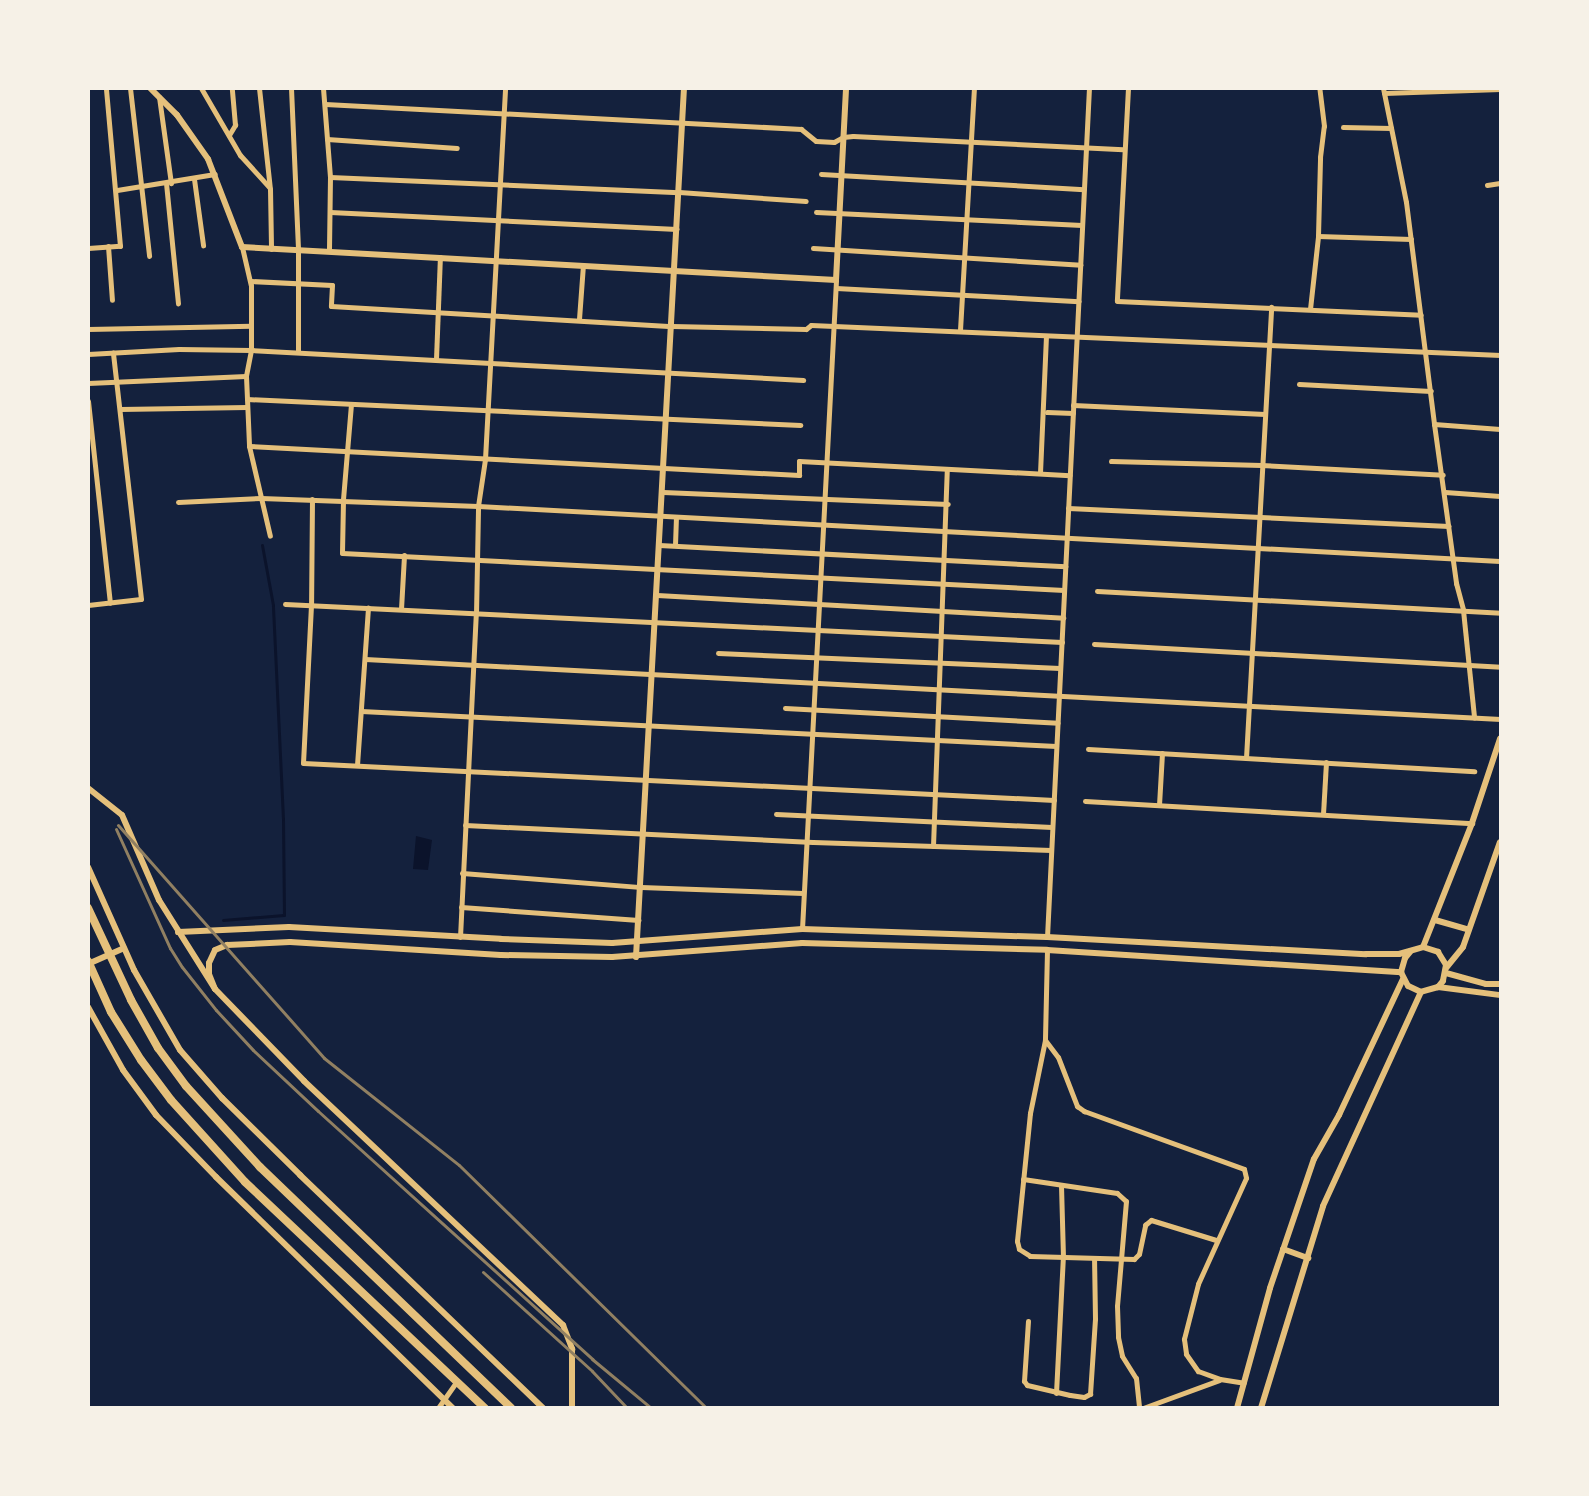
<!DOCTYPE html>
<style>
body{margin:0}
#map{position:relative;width:1589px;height:1496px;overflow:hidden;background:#14213d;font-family:"Playfair Display",serif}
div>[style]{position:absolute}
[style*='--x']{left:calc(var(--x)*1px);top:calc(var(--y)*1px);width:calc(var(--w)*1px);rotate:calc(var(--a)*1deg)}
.water>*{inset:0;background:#0b132b}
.stream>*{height:3px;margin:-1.5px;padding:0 1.5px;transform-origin:1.5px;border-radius:1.5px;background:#0b132b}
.minor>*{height:5px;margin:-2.5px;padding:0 2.5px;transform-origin:2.5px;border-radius:2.5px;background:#e5c07b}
.tertiary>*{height:6px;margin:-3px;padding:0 3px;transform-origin:3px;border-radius:3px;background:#e5c07b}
.primary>*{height:8px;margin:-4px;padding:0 4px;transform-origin:4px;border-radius:4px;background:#e5c07b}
.rail>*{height:3px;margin:-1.5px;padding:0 1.5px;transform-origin:1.5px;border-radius:1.5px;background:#918062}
span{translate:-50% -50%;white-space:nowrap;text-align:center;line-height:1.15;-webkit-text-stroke:4.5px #f6f1e7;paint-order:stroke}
.frame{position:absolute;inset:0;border:90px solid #f6f1e7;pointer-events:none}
</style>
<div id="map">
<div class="water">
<div style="clip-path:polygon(416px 836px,432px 840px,428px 870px,413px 869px)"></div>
</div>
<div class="stream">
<div style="--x:223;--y:920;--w:61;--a:-4.7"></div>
<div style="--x:284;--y:915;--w:96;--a:-90.6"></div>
<div style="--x:283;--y:819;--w:214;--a:-92.7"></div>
<div style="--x:273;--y:605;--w:61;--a:-100.4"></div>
</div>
<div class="minor">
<div style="--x:130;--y:88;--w:169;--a:83.5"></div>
<div style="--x:201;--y:88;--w:78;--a:59.8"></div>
<div style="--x:240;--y:155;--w:43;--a:47.8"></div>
<div style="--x:259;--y:88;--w:102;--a:83.8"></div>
<div style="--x:270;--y:189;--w:60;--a:89"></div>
<div style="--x:291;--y:88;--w:161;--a:87.5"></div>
<div style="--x:298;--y:249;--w:103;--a:90"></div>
<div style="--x:323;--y:88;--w:89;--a:85.5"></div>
<div style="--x:330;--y:177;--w:74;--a:90.8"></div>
<div style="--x:1128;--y:88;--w:213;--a:93"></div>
<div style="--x:1117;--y:301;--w:304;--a:2.6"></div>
<div style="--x:1383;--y:88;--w:116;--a:78.6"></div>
<div style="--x:1406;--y:202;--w:224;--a:82.8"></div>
<div style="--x:1434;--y:424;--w:161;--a:82.1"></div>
<div style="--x:1456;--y:583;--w:28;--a:75"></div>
<div style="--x:1463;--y:610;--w:108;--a:84.1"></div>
<div style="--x:1384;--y:93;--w:116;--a:-2"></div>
<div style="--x:159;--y:97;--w:87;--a:82.1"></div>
<div style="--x:325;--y:104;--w:477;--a:3"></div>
<div style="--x:801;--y:129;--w:19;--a:39"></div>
<div style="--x:816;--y:141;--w:18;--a:3"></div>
<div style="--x:834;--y:142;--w:10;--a:-29"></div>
<div style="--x:843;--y:137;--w:10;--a:-6"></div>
<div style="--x:853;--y:136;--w:270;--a:2.8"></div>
<div style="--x:1343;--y:127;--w:48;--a:1.2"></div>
<div style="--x:229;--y:135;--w:12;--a:-59"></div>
<div style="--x:235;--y:125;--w:37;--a:-95"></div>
<div style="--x:327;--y:139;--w:130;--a:4"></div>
<div style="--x:821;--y:174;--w:263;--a:3.3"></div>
<div style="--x:330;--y:177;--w:349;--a:2.5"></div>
<div style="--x:679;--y:192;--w:127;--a:4.1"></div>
<div style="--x:194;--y:179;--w:67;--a:82.2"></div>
<div style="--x:166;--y:183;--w:121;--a:84.3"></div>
<div style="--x:1487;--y:185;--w:13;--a:-9"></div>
<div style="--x:117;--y:190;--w:99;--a:-9.3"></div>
<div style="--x:330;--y:212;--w:347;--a:2.8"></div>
<div style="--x:816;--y:212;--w:266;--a:2.8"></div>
<div style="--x:1318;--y:236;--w:93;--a:1.8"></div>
<div style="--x:108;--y:246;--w:54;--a:85.8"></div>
<div style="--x:242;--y:247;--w:39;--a:77"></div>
<div style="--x:251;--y:285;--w:65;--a:90"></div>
<div style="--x:251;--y:350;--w:26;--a:101"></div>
<div style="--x:246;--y:376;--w:70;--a:87.5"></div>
<div style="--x:249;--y:446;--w:92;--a:76.9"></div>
<div style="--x:88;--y:248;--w:32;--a:-4"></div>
<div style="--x:120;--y:246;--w:159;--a:-95.1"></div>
<div style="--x:813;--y:248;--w:268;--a:3.6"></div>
<div style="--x:251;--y:281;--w:81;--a:2.8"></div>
<div style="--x:332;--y:285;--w:21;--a:93"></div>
<div style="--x:331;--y:306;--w:342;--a:3.4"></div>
<div style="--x:672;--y:326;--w:134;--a:1.3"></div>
<div style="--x:806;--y:329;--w:6;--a:-39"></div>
<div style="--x:811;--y:325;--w:690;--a:2.49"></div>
<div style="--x:836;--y:288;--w:243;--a:3.1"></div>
<div style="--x:1310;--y:309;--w:73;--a:-83.7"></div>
<div style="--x:1318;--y:236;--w:79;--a:-88.5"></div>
<div style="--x:1320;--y:157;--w:31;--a:-83"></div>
<div style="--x:1324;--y:126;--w:38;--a:-97"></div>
<div style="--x:579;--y:319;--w:54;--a:-85.8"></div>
<div style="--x:88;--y:329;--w:163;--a:-1.1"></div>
<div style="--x:960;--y:330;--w:242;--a:-86.7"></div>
<div style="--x:88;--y:354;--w:91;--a:-3.1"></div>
<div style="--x:179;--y:349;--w:72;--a:0.8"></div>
<div style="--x:251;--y:350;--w:553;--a:3.11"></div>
<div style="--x:436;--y:359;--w:102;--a:-87.8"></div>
<div style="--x:88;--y:383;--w:158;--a:-2.5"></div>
<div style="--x:1299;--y:384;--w:132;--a:3"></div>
<div style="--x:247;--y:399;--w:554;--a:2.69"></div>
<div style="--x:88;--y:401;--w:203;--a:83.8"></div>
<div style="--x:351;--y:404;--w:96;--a:94.8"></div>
<div style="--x:343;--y:500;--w:53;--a:91.1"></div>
<div style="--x:342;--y:553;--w:723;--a:2.93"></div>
<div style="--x:1073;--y:405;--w:192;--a:2.7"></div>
<div style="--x:120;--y:409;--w:127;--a:-0.9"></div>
<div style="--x:1047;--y:412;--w:26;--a:2"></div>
<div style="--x:1434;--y:424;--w:66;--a:4.3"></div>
<div style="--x:249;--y:446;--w:551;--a:3.02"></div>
<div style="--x:799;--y:475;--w:14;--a:-90"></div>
<div style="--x:799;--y:461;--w:271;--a:3"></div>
<div style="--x:1111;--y:461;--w:150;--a:1.5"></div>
<div style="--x:1261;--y:465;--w:182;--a:3.1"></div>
<div style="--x:1040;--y:473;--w:137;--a:-87.5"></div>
<div style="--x:663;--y:492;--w:285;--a:2.4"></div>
<div style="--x:1445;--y:492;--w:55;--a:4.2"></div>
<div style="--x:312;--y:499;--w:106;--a:90.5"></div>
<div style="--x:311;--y:605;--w:158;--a:92.9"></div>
<div style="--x:303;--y:763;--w:752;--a:2.82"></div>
<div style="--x:178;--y:502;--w:83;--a:-2.8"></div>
<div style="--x:261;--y:498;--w:217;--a:2.1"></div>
<div style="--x:478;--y:506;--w:1023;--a:3.08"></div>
<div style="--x:1068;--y:508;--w:381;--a:2.7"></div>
<div style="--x:659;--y:545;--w:407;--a:3"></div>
<div style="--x:675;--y:545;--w:28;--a:-88"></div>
<div style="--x:1097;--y:591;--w:404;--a:3.1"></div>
<div style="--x:657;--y:595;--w:407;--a:3.2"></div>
<div style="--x:285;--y:604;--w:778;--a:2.8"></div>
<div style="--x:88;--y:605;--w:53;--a:-6.5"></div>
<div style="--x:141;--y:599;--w:248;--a:-96.5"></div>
<div style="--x:401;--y:609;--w:54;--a:-86.8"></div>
<div style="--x:1094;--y:644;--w:407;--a:3.2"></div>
<div style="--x:718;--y:653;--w:342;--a:2.5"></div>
<div style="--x:365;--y:659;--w:1137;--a:3.03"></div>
<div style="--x:785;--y:708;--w:273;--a:3.1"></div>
<div style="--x:361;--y:711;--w:696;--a:2.88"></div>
<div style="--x:1088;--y:749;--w:387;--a:3.3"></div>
<div style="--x:1246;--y:758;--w:452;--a:-86.8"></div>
<div style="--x:357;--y:765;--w:158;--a:-86"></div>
<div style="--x:1085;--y:801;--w:388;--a:3.3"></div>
<div style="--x:1159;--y:805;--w:52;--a:-86.7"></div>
<div style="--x:776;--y:814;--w:276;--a:2.7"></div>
<div style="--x:1323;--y:814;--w:52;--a:-86.7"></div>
<div style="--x:465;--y:825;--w:348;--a:2.8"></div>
<div style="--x:813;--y:842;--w:238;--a:1.9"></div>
<div style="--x:933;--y:846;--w:377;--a:-87.9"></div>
<div style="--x:462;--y:873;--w:180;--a:4.5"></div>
<div style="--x:641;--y:887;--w:162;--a:2.1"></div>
<div style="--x:461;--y:907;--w:178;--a:4.2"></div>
<div style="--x:802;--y:929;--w:650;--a:-87"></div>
<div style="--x:460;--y:937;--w:323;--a:-87.2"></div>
<div style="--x:476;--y:614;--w:108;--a:-88.9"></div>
<div style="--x:478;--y:506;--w:48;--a:-81.5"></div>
<div style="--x:485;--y:459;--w:372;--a:-86.9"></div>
<div style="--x:1047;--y:937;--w:850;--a:-87.17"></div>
<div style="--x:1047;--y:950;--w:90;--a:91.3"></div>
<div style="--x:1045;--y:1040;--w:75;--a:101.6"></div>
<div style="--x:1030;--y:1113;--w:129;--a:95.8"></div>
<div style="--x:1017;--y:1241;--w:8;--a:76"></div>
<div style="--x:1019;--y:1249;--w:13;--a:32"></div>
<div style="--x:1030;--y:1256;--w:104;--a:1.7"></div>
<div style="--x:1134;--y:1259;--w:7;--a:-45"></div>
<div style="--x:1139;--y:1254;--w:30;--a:-78"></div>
<div style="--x:1145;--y:1225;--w:8;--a:-40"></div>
<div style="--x:1151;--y:1220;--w:68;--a:17.1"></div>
<div style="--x:1045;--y:1040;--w:21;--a:53"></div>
<div style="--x:1058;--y:1057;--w:53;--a:68.8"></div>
<div style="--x:1077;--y:1106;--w:9;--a:36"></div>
<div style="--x:1084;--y:1111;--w:170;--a:19.9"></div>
<div style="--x:1244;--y:1169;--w:9;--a:77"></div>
<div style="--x:1246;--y:1178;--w:116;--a:114.4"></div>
<div style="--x:1198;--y:1284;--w:57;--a:104.3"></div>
<div style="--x:1184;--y:1339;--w:15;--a:82"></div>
<div style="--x:1186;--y:1354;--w:21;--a:55"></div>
<div style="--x:1198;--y:1371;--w:23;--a:20"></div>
<div style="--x:1220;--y:1379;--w:24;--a:9"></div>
<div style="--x:1023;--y:1179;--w:95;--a:8.5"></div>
<div style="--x:1117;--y:1193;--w:12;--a:42"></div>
<div style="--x:1126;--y:1201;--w:105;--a:94.9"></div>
<div style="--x:1117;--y:1306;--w:31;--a:88"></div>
<div style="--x:1118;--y:1337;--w:19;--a:78"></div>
<div style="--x:1122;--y:1356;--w:26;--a:58"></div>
<div style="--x:1136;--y:1378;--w:30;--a:84"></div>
<div style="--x:1028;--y:1321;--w:60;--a:93.8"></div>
<div style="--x:1024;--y:1381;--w:5;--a:53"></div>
<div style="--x:1027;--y:1385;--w:44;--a:13.1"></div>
<div style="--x:1070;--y:1395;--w:14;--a:8"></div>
<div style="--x:1084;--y:1397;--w:7;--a:-27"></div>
<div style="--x:1090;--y:1394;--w:75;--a:-86.2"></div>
<div style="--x:1095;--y:1319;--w:61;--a:-90.9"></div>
<div style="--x:1056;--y:1393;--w:136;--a:-87.1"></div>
<div style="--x:1063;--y:1257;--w:72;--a:-91.6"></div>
<div style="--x:438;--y:1408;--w:33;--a:-55"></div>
<div style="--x:1143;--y:1408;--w:81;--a:-20.2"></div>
</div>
<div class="tertiary">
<div style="--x:150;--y:88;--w:38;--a:45"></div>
<div style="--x:177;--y:115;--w:54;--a:54.8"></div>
<div style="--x:208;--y:159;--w:94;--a:68.9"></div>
<div style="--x:242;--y:247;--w:595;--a:3.18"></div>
<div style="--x:836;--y:280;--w:192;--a:-87"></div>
<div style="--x:88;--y:788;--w:43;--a:38.5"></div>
<div style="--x:122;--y:815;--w:93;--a:66.5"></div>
<div style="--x:159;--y:900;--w:105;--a:57.8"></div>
<div style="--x:215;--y:989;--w:128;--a:45.9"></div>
<div style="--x:304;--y:1081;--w:356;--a:43.3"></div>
<div style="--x:563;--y:1325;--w:26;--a:69"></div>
<div style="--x:572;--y:1349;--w:59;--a:90"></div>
<div style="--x:88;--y:867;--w:113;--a:65.9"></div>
<div style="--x:134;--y:970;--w:92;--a:60.1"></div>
<div style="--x:180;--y:1050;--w:64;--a:48.8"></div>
<div style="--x:222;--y:1098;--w:110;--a:44.6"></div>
<div style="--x:300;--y:1175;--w:337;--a:43.8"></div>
<div style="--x:1435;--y:920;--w:35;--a:16"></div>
<div style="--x:178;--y:932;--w:111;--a:-2.6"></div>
<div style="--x:289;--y:927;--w:212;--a:3.2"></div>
<div style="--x:501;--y:939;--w:111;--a:2.1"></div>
<div style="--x:612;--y:943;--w:191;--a:-4.2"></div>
<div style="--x:802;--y:929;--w:245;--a:1.9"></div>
<div style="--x:1047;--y:937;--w:319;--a:3.1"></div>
<div style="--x:1366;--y:954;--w:33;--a:0"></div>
<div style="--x:1399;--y:954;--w:25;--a:-16"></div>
<div style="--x:1423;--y:947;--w:16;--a:18"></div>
<div style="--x:1438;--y:952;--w:15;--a:58"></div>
<div style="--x:1446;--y:965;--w:16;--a:101"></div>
<div style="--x:1443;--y:981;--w:8;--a:130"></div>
<div style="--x:1438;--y:987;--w:18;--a:164"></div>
<div style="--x:1421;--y:992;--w:14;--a:-155"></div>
<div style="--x:1408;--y:986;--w:16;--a:-117"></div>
<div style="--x:1401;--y:972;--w:15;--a:-74"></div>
<div style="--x:1405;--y:958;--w:8;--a:-50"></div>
<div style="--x:1423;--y:947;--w:133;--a:-68.4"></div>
<div style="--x:1472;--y:823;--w:89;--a:-71.6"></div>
<div style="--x:636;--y:957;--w:870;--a:-86.84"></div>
<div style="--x:88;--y:964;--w:39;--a:-24"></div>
<div style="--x:1446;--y:968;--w:27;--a:-51"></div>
<div style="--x:1463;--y:947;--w:111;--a:-70.6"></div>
<div style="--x:1446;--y:973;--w:41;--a:15.4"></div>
<div style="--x:1486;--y:984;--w:14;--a:0"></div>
<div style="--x:1438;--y:987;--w:63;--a:7.4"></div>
<div style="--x:215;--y:989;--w:16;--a:-112"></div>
<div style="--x:209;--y:974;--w:11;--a:-90"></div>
<div style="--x:209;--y:963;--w:14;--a:-65"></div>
<div style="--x:215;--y:950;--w:13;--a:-23"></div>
<div style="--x:227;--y:945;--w:63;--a:-2.7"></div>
<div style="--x:290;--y:942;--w:211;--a:3.5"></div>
<div style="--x:501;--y:955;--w:111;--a:1"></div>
<div style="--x:612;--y:957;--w:191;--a:-4.2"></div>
<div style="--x:802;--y:943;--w:245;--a:1.6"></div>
<div style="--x:1047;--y:950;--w:355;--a:3.6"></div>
<div style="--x:88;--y:1007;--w:72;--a:60.9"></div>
<div style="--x:123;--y:1070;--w:56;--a:53.7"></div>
<div style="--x:156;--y:1115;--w:86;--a:45.9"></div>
<div style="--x:216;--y:1177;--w:331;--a:44.3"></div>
<div style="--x:1283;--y:1249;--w:27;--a:20"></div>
<div style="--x:1237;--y:1408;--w:124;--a:-74.6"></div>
<div style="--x:1270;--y:1288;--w:136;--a:-71.2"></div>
<div style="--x:1314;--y:1159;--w:51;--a:-60.4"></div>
<div style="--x:1339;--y:1115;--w:150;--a:-64.8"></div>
<div style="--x:1261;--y:1408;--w:211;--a:-72.9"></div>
<div style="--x:1323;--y:1206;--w:235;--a:-65.4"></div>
</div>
<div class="primary">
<div style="--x:88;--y:908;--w:102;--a:64.9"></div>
<div style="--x:131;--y:1000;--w:55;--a:60.6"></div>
<div style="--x:158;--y:1048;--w:47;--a:53.6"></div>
<div style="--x:186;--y:1086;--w:110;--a:47.6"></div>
<div style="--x:260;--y:1167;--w:348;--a:43.8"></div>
<div style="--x:88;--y:961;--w:56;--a:65.7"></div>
<div style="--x:111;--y:1012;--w:57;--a:58"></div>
<div style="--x:141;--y:1060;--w:50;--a:53.1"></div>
<div style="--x:171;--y:1100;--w:110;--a:47.9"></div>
<div style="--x:245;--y:1182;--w:330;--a:43.3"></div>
</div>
<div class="rail">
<div style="--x:118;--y:825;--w:311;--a:48.5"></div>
<div style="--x:324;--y:1058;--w:172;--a:38.4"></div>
<div style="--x:459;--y:1165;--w:346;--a:44.5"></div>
<div style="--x:116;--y:829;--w:131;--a:65.6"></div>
<div style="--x:170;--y:948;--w:22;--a:58"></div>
<div style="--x:182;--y:967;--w:55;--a:51.7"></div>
<div style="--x:216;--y:1010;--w:54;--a:47.2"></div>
<div style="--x:253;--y:1050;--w:89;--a:43.2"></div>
<div style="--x:318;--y:1111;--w:370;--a:42.1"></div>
<div style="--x:592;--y:1359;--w:77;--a:39.7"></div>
<div style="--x:483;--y:1272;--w:147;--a:42.2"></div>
<div style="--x:592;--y:1371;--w:51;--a:46.6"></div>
</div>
<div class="frame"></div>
</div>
